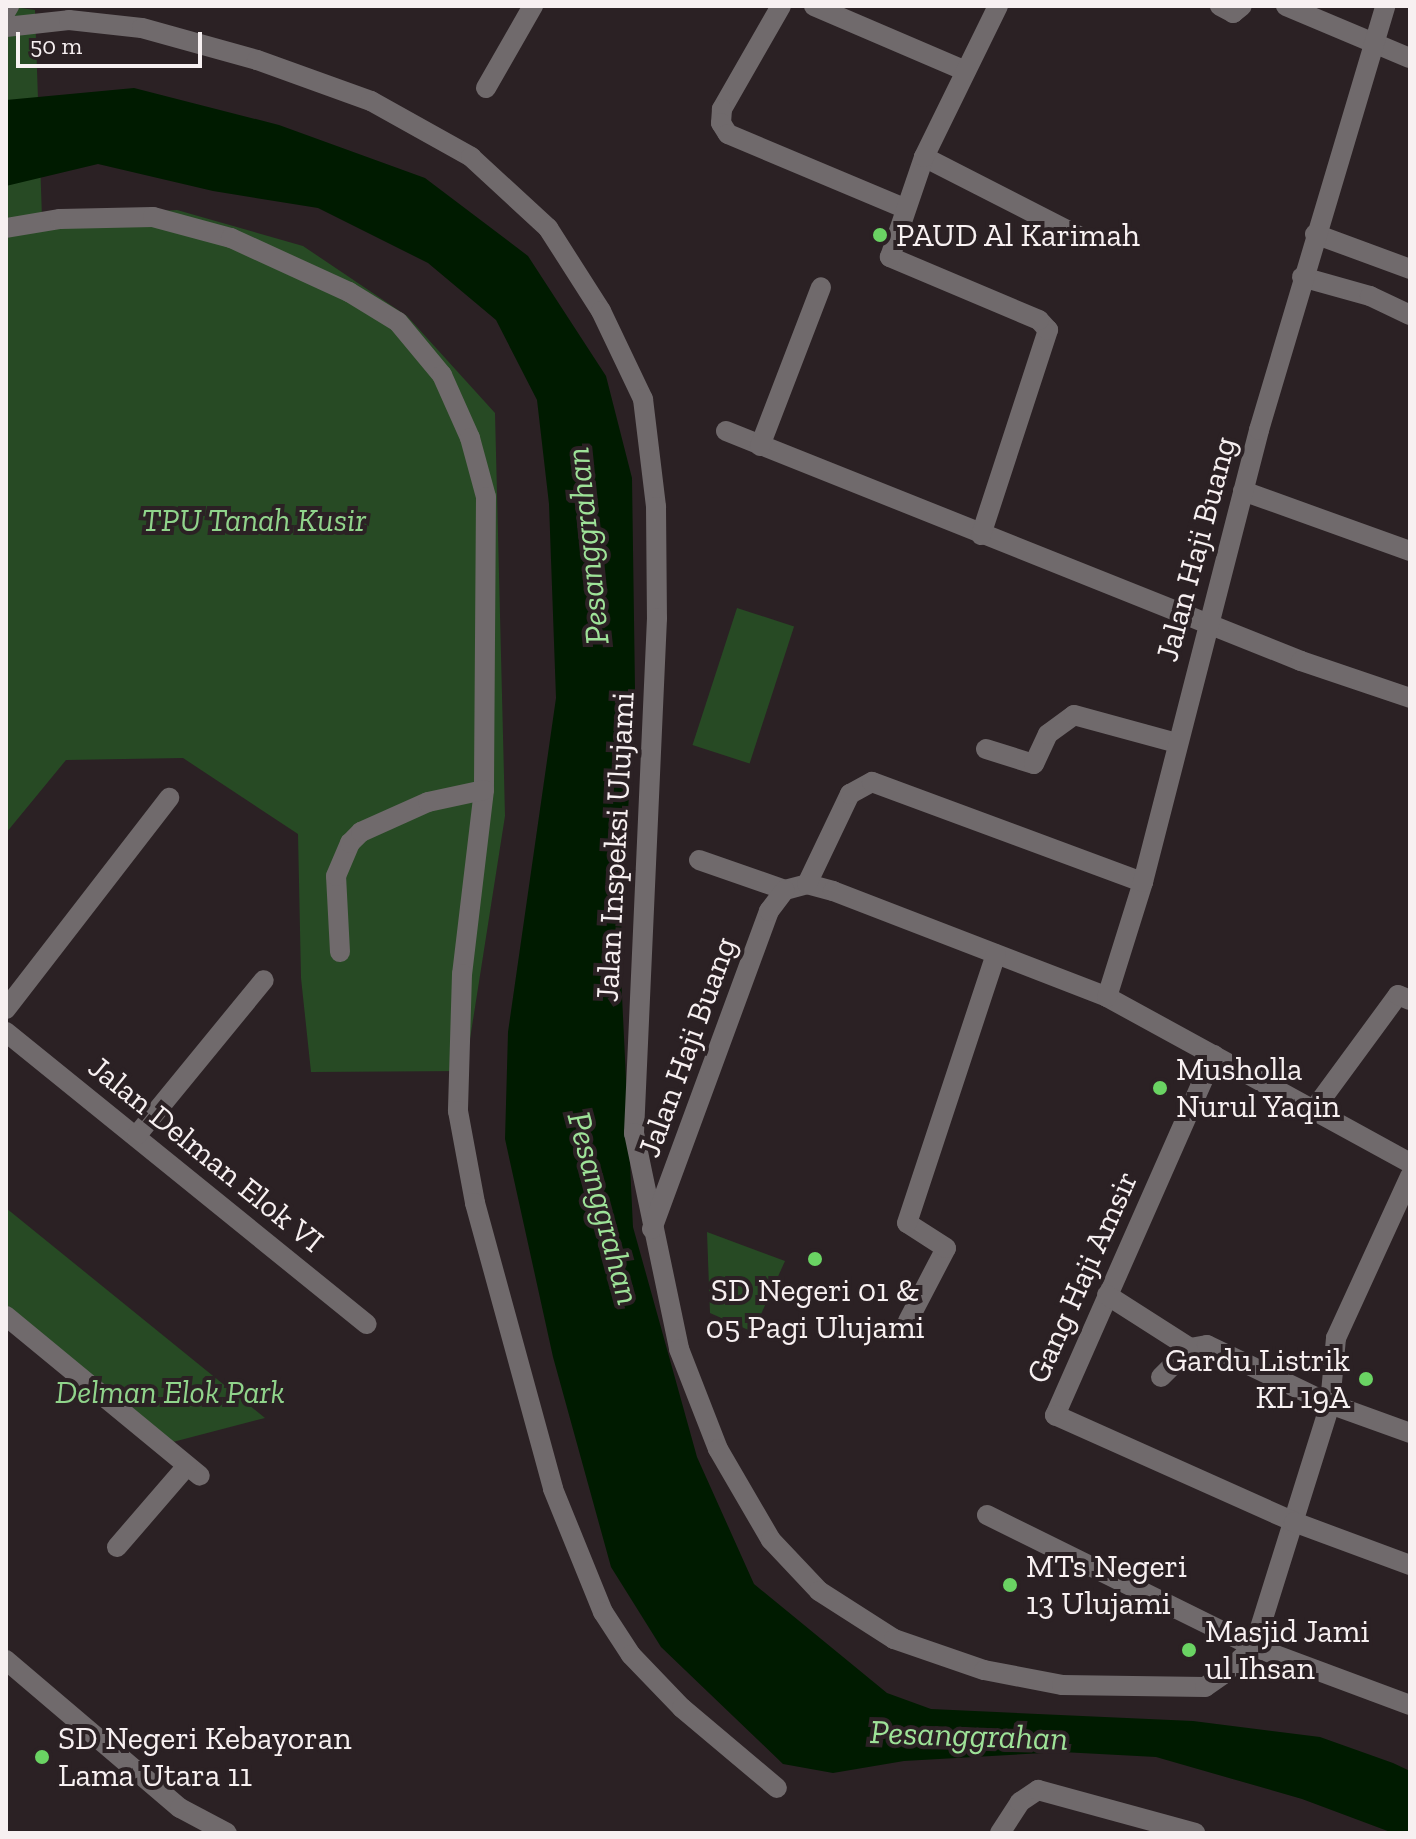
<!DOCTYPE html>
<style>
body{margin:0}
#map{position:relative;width:1416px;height:1839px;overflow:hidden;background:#2b2124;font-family:"Zilla Slab",serif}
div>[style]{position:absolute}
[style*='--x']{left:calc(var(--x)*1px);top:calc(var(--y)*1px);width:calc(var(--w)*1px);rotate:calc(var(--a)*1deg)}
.green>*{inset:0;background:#274a24;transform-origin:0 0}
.water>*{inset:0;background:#001b00}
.minor>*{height:20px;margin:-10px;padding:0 10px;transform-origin:10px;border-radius:10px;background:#706a6c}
.dots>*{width:22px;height:22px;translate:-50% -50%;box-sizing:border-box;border:4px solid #2b2124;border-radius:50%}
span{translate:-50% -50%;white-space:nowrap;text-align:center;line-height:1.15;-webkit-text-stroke:8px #2b2124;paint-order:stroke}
.poi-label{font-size:32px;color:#f7f0f1}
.left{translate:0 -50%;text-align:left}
.right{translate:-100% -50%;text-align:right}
.park-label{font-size:32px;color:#90d48b;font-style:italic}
.street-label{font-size:32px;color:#f7f0f1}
.water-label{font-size:34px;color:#9ee298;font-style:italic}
.frame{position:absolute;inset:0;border:8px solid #f7f0f1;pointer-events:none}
.scale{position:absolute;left:16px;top:32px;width:186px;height:36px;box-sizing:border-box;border:4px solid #f7f0f1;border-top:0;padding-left:10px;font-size:24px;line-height:28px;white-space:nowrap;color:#f7f0f1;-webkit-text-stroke:6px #2b2124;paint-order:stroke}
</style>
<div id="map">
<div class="green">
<div style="clip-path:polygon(6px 6px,35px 10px,42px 218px,177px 210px,303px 246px,407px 316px,495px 413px,505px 816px,465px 1071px,311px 1072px,301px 978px,298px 834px,183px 758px,66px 760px,6px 833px)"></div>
<div style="left:737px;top:608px;width:60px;height:144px;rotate:18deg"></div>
<div style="clip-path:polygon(6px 1208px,265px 1418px,169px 1443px,6px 1309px)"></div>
<div style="clip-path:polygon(707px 1232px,785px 1261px,753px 1332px,710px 1313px)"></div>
</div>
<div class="water">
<div style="clip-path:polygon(134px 88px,279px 125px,425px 178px,528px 256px,606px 376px,632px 478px,635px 688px,620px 953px,633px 1227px,697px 1457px,754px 1584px,887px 1693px,931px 1709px,1193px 1721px,1320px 1737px,1393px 1763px,1410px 1771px,1410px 1833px,1393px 1833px,1302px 1799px,1156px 1757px,1062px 1752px,904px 1761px,833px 1773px,783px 1764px,661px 1647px,611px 1567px,553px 1357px,505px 1139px,508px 1032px,556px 698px,549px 504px,537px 400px,496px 320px,428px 263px,318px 208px,213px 191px,98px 164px,6px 186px,6px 100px)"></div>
</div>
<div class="minor">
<div style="--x:781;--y:6;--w:119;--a:119.8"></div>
<div style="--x:722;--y:109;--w:14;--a:94"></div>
<div style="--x:721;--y:123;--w:13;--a:58"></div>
<div style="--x:728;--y:134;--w:191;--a:22.8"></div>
<div style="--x:814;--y:6;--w:165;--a:23.2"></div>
<div style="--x:1220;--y:6;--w:15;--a:28"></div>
<div style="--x:1233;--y:13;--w:11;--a:-38"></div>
<div style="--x:1286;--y:6;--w:134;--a:22.8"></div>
<div style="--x:6;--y:11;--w:6;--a:-59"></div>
<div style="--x:6;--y:27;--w:63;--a:-6.3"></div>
<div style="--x:69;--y:20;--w:73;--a:6.3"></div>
<div style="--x:142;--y:28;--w:119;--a:15.5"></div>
<div style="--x:257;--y:60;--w:121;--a:19.8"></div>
<div style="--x:371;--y:101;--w:115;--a:29.2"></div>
<div style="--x:471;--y:157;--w:105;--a:42.7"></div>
<div style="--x:548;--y:228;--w:98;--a:57.4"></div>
<div style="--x:601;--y:311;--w:98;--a:64.5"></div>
<div style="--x:643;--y:399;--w:109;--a:83.1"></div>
<div style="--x:656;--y:507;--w:111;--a:89.5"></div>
<div style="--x:657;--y:618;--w:516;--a:92.56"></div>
<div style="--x:634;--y:1133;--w:221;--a:78.2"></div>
<div style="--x:679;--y:1349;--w:107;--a:68.7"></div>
<div style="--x:718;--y:1449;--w:105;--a:59.8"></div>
<div style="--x:771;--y:1540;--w:70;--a:46.7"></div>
<div style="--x:819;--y:1591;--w:89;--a:32.6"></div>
<div style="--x:894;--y:1639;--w:95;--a:19"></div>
<div style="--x:984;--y:1670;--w:79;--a:10.9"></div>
<div style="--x:1062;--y:1685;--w:143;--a:0.8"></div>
<div style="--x:1205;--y:1687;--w:21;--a:-35"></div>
<div style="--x:1222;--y:1675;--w:43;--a:-41.2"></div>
<div style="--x:1254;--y:1647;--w:255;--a:-72.6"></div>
<div style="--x:1330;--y:1404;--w:66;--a:-84.8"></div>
<div style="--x:1336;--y:1338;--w:178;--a:-65.4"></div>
<div style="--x:486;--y:88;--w:95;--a:-60.2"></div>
<div style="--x:924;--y:157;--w:180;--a:27.1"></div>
<div style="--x:6;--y:228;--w:55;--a:-9.5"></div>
<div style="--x:60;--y:219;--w:93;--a:-1.2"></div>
<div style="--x:153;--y:217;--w:81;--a:15.1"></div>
<div style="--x:231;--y:238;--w:130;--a:24.6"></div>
<div style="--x:349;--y:292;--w:57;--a:31.5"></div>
<div style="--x:398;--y:322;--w:69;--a:50.3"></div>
<div style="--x:442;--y:375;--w:69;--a:66"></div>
<div style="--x:470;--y:438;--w:61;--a:74.8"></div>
<div style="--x:486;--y:497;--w:293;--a:90.4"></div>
<div style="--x:484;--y:790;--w:185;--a:96.8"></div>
<div style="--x:462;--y:974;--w:137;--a:91.7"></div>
<div style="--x:458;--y:1111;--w:94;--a:79.5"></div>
<div style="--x:475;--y:1203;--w:296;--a:74.7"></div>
<div style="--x:553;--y:1489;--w:133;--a:67.9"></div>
<div style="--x:603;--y:1612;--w:51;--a:56.9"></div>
<div style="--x:631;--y:1655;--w:74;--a:46.1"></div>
<div style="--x:682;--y:1708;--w:124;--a:40.1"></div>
<div style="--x:1315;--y:234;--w:101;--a:20.2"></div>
<div style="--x:1302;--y:277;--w:71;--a:15.6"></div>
<div style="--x:1370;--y:296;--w:44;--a:25.4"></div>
<div style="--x:726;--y:431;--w:619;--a:21.8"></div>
<div style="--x:1301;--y:661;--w:115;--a:18.7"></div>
<div style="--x:760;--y:446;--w:170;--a:-69"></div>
<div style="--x:1243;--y:491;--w:177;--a:19.8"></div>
<div style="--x:981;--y:535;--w:216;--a:-71.9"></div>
<div style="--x:1048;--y:330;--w:13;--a:-132"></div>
<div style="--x:1039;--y:320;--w:162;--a:-157.1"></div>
<div style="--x:890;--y:257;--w:106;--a:-71.2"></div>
<div style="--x:924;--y:157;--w:168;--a:-63.9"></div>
<div style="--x:986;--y:749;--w:50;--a:17.4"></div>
<div style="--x:1034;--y:764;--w:33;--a:-65"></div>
<div style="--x:1048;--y:734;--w:32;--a:-36"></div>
<div style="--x:1074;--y:715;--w:107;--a:15.2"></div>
<div style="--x:699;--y:860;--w:91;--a:19.2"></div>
<div style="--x:785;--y:890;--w:23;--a:-15"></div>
<div style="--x:807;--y:884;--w:27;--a:15"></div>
<div style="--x:833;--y:891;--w:294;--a:21.1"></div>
<div style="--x:1107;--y:997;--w:345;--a:28.7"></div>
<div style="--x:807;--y:884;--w:100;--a:-64.5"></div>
<div style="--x:850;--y:794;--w:25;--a:-29"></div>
<div style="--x:872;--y:782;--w:289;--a:20.3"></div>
<div style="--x:340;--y:952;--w:76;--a:-93"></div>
<div style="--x:336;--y:876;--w:36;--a:-67"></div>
<div style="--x:350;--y:843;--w:16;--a:-45"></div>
<div style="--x:361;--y:832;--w:73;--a:-24.1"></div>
<div style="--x:428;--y:802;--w:57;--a:-12.1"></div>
<div style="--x:1107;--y:997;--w:121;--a:-72.6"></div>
<div style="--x:1143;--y:882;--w:467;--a:-75.6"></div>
<div style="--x:1259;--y:430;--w:442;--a:-73.4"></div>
<div style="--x:6;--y:1009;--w:267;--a:-52.3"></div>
<div style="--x:6;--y:1032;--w:464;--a:39"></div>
<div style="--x:1214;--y:1055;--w:394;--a:113.8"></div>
<div style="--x:1055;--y:1415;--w:262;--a:24.1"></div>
<div style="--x:1294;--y:1522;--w:124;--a:20.3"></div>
<div style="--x:1315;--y:1108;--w:140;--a:-53.7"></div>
<div style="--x:1398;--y:995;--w:13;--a:23"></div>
<div style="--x:137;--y:1135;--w:200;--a:-50.7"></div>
<div style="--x:652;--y:1229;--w:339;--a:-69.8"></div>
<div style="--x:769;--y:911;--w:26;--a:-53"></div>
<div style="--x:1107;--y:1295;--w:98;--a:32.6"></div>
<div style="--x:6;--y:1316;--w:251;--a:39.5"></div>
<div style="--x:908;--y:1321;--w:82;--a:-62.5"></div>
<div style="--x:946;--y:1248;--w:46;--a:-147.3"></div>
<div style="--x:907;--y:1223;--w:283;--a:-71.7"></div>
<div style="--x:1161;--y:1377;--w:41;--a:-45"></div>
<div style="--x:1190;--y:1348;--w:17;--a:-10"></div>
<div style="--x:1207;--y:1345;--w:136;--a:25.6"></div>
<div style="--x:1330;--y:1404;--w:85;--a:19.9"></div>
<div style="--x:987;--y:1515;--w:298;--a:26.3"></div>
<div style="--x:1254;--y:1647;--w:166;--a:20.4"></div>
<div style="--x:117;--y:1547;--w:107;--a:-49.2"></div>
<div style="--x:6;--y:1660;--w:228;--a:40.4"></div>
<div style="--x:180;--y:1808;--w:53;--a:28"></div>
<div style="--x:1000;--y:1833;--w:37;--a:-57"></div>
<div style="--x:1020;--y:1802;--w:22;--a:-34"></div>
<div style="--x:1038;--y:1790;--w:163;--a:15.3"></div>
</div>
<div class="dots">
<div style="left:880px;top:235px;background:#6ad363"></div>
<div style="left:1160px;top:1088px;background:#6ad363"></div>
<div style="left:815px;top:1259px;background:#6ad363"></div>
<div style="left:1366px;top:1379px;background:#6ad363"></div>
<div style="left:1010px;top:1585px;background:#6ad363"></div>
<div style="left:1189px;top:1650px;background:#6ad363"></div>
<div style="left:42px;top:1757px;background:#6ad363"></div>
</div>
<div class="poi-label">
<span class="left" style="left:896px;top:235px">PAUD Al Karimah</span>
<span class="left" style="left:1176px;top:1088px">Musholla<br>Nurul Yaqin</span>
<span style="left:815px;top:1309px">SD Negeri 01 &amp;<br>05 Pagi Ulujami</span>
<span class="right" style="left:1350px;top:1379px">Gardu Listrik<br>KL 19A</span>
<span class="left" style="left:1026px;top:1585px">MTs Negeri<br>13 Ulujami</span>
<span class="left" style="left:1205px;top:1650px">Masjid Jami<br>ul Ihsan</span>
<span class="left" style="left:58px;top:1757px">SD Negeri Kebayoran<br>Lama Utara 11</span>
</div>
<div class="park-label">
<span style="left:254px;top:520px">TPU Tanah Kusir</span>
<span style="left:170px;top:1392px">Delman Elok Park</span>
</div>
<div class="street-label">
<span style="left:1196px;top:549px;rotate:-75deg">Jalan Haji Buang</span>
<span style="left:615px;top:847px;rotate:-87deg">Jalan Inspeksi Ulujami</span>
<span style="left:687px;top:1047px;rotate:-70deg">Jalan Haji Buang</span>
<span style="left:206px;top:1154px;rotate:39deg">Jalan Delman Elok VI</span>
<span style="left:1082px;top:1277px;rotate:-66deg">Gang Haji Amsir</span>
</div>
<div class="water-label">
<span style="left:587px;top:546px;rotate:-96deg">Pesanggrahan</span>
<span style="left:604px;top:1208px;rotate:75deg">Pesanggrahan</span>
<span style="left:969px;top:1735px;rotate:2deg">Pesanggrahan</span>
</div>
<div class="frame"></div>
<div class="scale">50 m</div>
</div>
